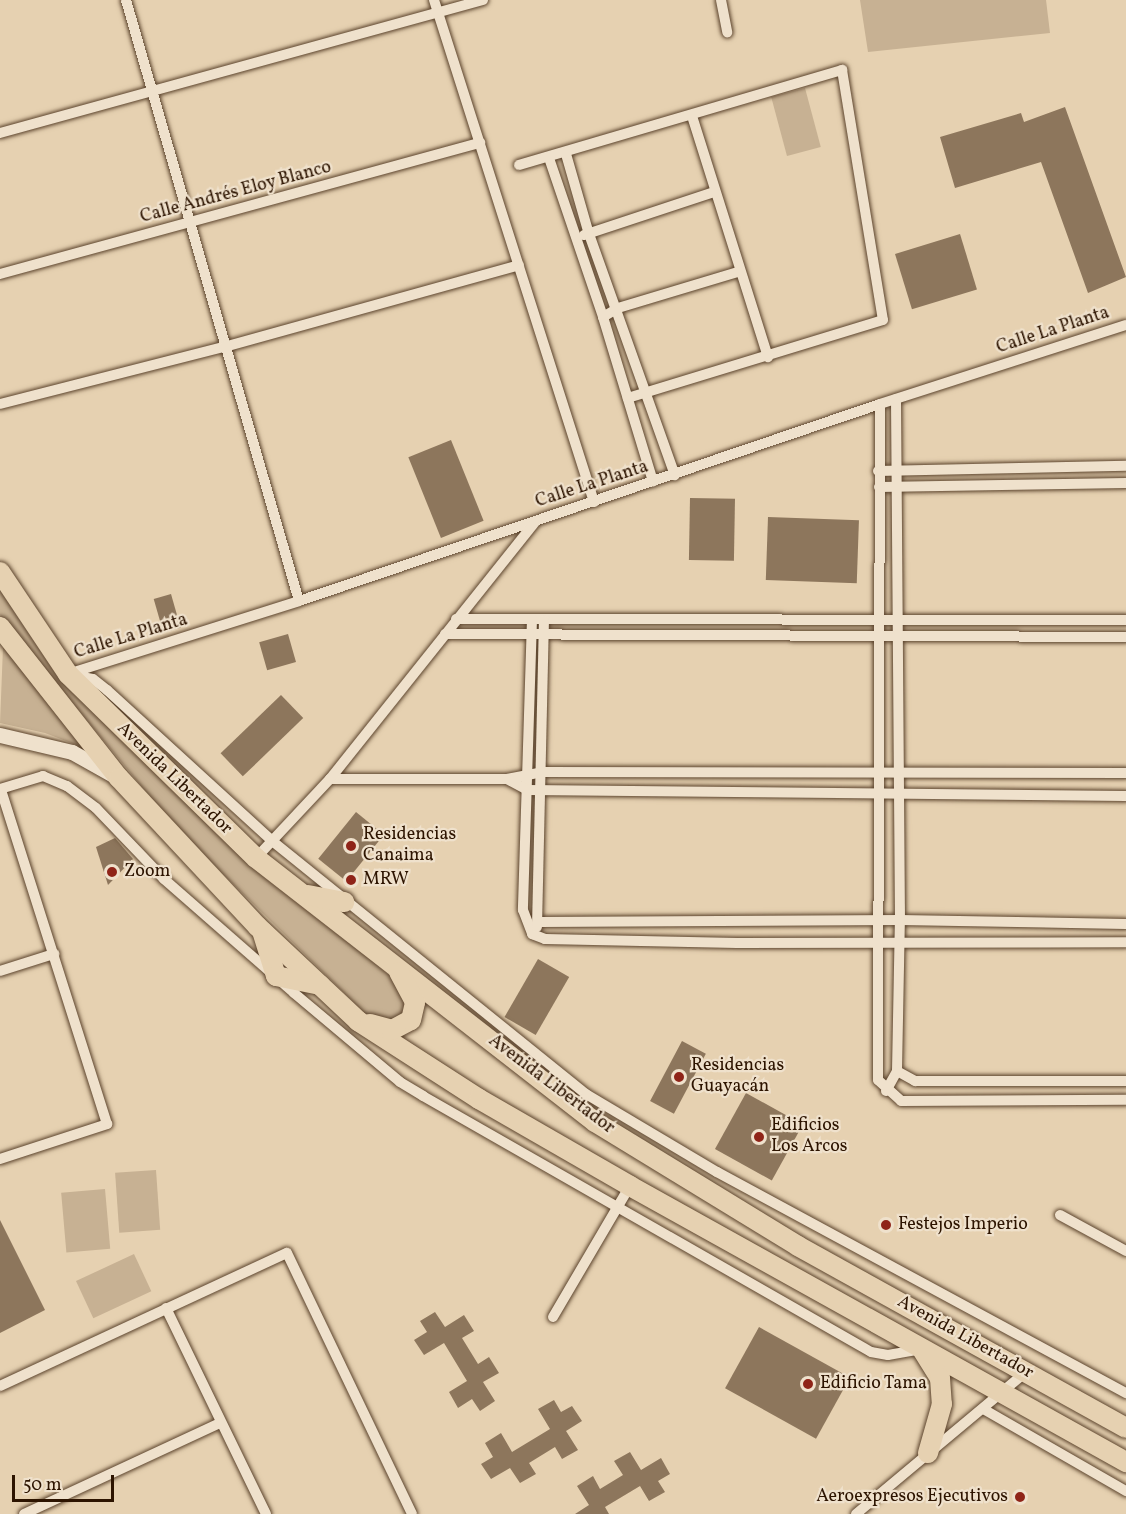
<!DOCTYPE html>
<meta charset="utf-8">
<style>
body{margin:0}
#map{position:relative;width:1126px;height:1514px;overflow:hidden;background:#e6d1b1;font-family:Vollkorn,serif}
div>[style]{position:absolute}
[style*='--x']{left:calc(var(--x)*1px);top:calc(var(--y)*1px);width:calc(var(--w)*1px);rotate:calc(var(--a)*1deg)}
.green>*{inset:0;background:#c7b193;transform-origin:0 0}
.building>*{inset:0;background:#8d765c;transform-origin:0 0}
.roads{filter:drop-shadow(0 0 2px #5b432c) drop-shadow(0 0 2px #5b432c)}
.street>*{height:10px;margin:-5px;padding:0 5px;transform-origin:5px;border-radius:5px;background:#efe1cc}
.secondary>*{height:15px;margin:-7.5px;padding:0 7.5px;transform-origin:7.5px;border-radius:7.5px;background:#efe1cc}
.highway>*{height:20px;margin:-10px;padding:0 10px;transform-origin:10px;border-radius:10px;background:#e6d1b1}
.dots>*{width:16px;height:16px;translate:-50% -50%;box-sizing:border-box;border:3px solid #efe1cc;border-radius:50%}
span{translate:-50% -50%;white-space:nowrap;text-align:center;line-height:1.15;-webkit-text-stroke:4.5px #efe1cc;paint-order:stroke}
.street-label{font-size:18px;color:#2d1400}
.poi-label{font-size:18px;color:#2d1400}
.left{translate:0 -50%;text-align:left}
.right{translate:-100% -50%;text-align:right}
.scale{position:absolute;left:12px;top:1475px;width:102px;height:27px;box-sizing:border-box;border:3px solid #2d1400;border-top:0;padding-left:8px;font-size:18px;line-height:21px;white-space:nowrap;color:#2d1400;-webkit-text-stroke:4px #efe1cc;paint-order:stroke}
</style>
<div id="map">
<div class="green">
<div style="clip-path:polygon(860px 0,1046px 0,1050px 33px,868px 52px)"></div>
<div style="left:805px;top:88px;width:61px;height:35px;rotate:75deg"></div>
<div style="clip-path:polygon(0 582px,88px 702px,178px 796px,410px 993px,420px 1021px,376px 1024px,176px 828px,0 615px)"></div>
<div style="clip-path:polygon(3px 647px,87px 749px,45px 733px,0 723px)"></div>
<div style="left:156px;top:1170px;width:60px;height:41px;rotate:86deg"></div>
<div style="left:105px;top:1189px;width:60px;height:44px;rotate:85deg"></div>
<div style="left:134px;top:1254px;width:41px;height:64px;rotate:65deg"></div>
</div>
<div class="building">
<div style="clip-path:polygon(1065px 107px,1126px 277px,1088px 293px,1041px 162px,955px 188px,940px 137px,1021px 113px,1024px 122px)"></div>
<div style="left:960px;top:234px;width:58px;height:68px;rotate:73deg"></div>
<div style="left:451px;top:440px;width:87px;height:46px;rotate:68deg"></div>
<div style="left:690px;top:498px;width:45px;height:62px;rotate:1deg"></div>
<div style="left:768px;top:517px;width:91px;height:63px;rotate:2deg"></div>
<div style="left:171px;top:594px;width:35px;height:18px;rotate:74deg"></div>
<div style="left:288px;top:634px;width:29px;height:30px;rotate:74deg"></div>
<div style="left:281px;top:695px;width:32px;height:84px;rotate:46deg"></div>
<div style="left:356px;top:812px;width:36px;height:60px;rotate:39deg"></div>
<div style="clip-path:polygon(115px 838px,133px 859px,108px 885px,96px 847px)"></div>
<div style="left:538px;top:959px;width:36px;height:67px;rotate:30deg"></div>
<div style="left:682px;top:1041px;width:27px;height:68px;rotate:28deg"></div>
<div style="left:746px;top:1093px;width:65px;height:64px;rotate:29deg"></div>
<div style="clip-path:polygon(0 1220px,45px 1310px,0 1333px)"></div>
<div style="clip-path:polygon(435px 1312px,445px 1327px,464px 1315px,474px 1331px,462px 1338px,478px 1364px,489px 1357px,499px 1373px,483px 1382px,495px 1401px,480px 1411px,472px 1399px,458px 1408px,449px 1392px,467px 1381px,444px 1343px,424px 1355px,414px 1340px,427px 1332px,420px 1321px)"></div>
<div style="left:759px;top:1327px;width:104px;height:70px;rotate:29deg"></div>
<div style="clip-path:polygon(554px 1400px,561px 1412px,572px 1406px,582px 1421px,566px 1431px,578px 1450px,562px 1459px,555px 1447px,529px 1463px,536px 1474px,520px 1483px,510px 1468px,491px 1479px,481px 1464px,493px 1457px,485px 1443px,501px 1433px,512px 1452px,550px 1429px,538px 1409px)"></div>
<div style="clip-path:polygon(630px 1452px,641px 1470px,661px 1458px,670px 1474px,658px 1481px,665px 1492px,649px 1501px,640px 1486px,605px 1507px,609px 1514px,575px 1514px,589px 1505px,577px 1486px,593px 1476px,600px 1489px,623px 1475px,614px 1461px)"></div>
</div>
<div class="roads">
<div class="street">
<div style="--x:126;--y:0;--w:625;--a:73.94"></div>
<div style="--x:434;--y:0;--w:527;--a:72.32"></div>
<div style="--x:721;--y:0;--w:33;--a:79"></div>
<div style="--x:692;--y:116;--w:253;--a:72.5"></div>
<div style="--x:0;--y:133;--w:501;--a:-15.4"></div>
<div style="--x:566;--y:154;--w:83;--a:74"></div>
<div style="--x:589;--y:234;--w:256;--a:70.4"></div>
<div style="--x:549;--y:158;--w:168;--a:71.2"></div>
<div style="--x:603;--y:317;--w:172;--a:73.1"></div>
<div style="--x:519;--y:165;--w:337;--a:-16.4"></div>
<div style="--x:842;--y:70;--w:253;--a:80.7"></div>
<div style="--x:883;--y:320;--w:267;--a:163"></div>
<div style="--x:584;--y:235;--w:137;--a:-18.3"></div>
<div style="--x:0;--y:274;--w:498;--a:-15.3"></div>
<div style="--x:603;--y:317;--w:17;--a:-31"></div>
<div style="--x:618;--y:308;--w:125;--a:-16.7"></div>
<div style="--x:0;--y:404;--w:231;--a:-14.3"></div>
<div style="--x:224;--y:347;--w:306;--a:-15.5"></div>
<div style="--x:880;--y:404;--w:676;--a:90.17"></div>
<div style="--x:878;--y:1080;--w:31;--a:42"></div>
<div style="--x:901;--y:1101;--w:225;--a:-0.3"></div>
<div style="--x:878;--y:471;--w:248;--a:-1.2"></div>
<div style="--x:879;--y:487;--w:247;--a:-0.9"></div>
<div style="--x:456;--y:619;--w:670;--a:0.09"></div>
<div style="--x:532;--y:619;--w:291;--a:91.8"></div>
<div style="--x:523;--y:910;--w:26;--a:69"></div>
<div style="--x:532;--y:934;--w:14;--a:21"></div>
<div style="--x:545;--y:939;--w:192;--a:1.2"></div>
<div style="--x:737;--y:943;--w:389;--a:-0.1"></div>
<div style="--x:445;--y:634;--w:681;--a:0.25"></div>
<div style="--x:71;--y:673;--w:239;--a:-17.5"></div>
<div style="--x:299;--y:601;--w:613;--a:-18.73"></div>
<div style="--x:880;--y:404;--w:258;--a:-17.8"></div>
<div style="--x:72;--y:675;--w:21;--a:11"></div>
<div style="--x:93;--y:679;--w:18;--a:38"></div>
<div style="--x:107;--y:690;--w:222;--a:42.4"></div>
<div style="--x:271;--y:840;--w:405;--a:38.9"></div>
<div style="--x:586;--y:1094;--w:152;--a:30.8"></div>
<div style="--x:717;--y:1172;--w:465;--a:28.4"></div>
<div style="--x:330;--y:779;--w:177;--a:0"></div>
<div style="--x:507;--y:779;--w:36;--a:-11"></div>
<div style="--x:542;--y:772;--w:584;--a:0.1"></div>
<div style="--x:507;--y:779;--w:24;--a:28"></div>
<div style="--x:528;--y:790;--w:598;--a:0.57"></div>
<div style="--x:0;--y:789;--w:45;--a:-16.8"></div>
<div style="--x:43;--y:776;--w:26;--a:23"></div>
<div style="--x:67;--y:786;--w:36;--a:37"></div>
<div style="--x:96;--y:808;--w:98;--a:46.2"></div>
<div style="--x:164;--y:879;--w:173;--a:41.2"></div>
<div style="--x:294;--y:993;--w:138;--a:40"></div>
<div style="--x:400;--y:1082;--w:27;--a:31"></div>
<div style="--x:423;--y:1096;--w:516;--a:29.74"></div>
<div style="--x:871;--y:1352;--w:17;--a:10"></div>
<div style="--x:888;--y:1355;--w:34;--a:-10"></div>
<div style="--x:256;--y:858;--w:108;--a:-46.9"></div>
<div style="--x:330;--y:779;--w:330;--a:-51.4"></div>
<div style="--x:540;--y:922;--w:360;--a:-0.3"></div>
<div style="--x:900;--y:920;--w:226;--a:1"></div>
<div style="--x:537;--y:927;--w:307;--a:-88.7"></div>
<div style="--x:0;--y:971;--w:57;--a:-17.5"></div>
<div style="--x:897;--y:1071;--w:21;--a:29"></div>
<div style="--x:915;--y:1081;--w:211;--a:0"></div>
<div style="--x:886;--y:1091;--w:23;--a:-61"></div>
<div style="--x:897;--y:1071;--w:151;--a:-88.9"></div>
<div style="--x:900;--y:920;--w:521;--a:-90.44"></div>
<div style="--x:0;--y:1159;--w:113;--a:-18.1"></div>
<div style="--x:107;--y:1124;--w:351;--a:-107.6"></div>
<div style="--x:1060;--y:1215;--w:75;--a:28.6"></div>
<div style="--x:166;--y:1308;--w:229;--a:64.1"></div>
<div style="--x:553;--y:1317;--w:152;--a:-59.6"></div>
<div style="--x:0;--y:1386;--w:316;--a:-24.9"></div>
<div style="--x:287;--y:1253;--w:289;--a:64.4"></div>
<div style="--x:985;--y:1410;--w:163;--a:29.9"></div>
<div style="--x:24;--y:1514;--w:216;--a:-24.9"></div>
<div style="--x:856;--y:1514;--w:222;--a:-39.9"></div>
</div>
<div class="secondary">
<div style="--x:0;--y:735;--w:74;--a:13.3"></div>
<div style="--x:72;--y:752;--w:49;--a:29.2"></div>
</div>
<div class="highway">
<div style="--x:0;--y:572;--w:123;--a:56.3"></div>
<div style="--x:68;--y:674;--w:263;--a:44.4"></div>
<div style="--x:256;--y:858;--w:430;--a:37.9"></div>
<div style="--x:595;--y:1122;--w:238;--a:31.4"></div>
<div style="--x:798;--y:1246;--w:375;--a:29"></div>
<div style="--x:0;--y:627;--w:192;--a:51.8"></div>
<div style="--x:119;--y:778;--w:202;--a:47"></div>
<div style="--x:257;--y:926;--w:139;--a:43.2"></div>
<div style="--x:358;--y:1021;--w:144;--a:32.8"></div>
<div style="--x:479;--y:1099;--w:174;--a:29.9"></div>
<div style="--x:630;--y:1186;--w:568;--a:29.09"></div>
<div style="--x:308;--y:895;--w:37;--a:11"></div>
<div style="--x:262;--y:931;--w:47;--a:72.7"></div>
<div style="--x:276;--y:976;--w:45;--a:11.6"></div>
<div style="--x:370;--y:1024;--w:23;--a:15"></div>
<div style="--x:392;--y:1030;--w:21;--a:-28"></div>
<div style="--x:411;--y:1020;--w:18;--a:-77"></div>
<div style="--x:415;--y:1002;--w:34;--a:-118"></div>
<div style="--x:923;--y:1351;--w:32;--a:58"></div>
<div style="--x:940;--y:1378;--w:26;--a:86"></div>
<div style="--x:942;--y:1404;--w:51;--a:105.9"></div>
</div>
</div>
<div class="dots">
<div style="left:351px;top:846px;background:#8f2418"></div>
<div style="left:112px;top:872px;background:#8f2418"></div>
<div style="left:351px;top:880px;background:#8f2418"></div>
<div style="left:679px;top:1077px;background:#8f2418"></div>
<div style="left:759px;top:1137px;background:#8f2418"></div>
<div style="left:886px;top:1225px;background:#8f2418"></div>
<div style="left:808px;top:1384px;background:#8f2418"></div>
<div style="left:1020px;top:1497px;background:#8f2418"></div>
</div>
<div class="street-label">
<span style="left:236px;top:193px;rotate:-15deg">Calle Andrés Eloy Blanco</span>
<span style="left:1053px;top:331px;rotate:-18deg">Calle La Planta</span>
<span style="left:592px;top:485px;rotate:-18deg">Calle La Planta</span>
<span style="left:131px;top:637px;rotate:-17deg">Calle La Planta</span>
<span style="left:174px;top:779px;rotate:44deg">Avenida Libertador</span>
<span style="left:551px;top:1085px;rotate:37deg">Avenida Libertador</span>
<span style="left:965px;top:1338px;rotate:29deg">Avenida Libertador</span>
</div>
<div class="poi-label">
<span class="left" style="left:363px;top:846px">Residencias<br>Canaima</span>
<span class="left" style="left:124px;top:872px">Zoom</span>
<span class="left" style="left:363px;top:880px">MRW</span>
<span class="left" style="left:691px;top:1077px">Residencias<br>Guayacán</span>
<span class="left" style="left:771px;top:1137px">Edificios<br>Los Arcos</span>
<span class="left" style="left:898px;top:1225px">Festejos Imperio</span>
<span class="left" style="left:820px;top:1384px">Edificio Tama</span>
<span class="right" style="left:1008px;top:1497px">Aeroexpresos Ejecutivos</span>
</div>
<div class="scale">50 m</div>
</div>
